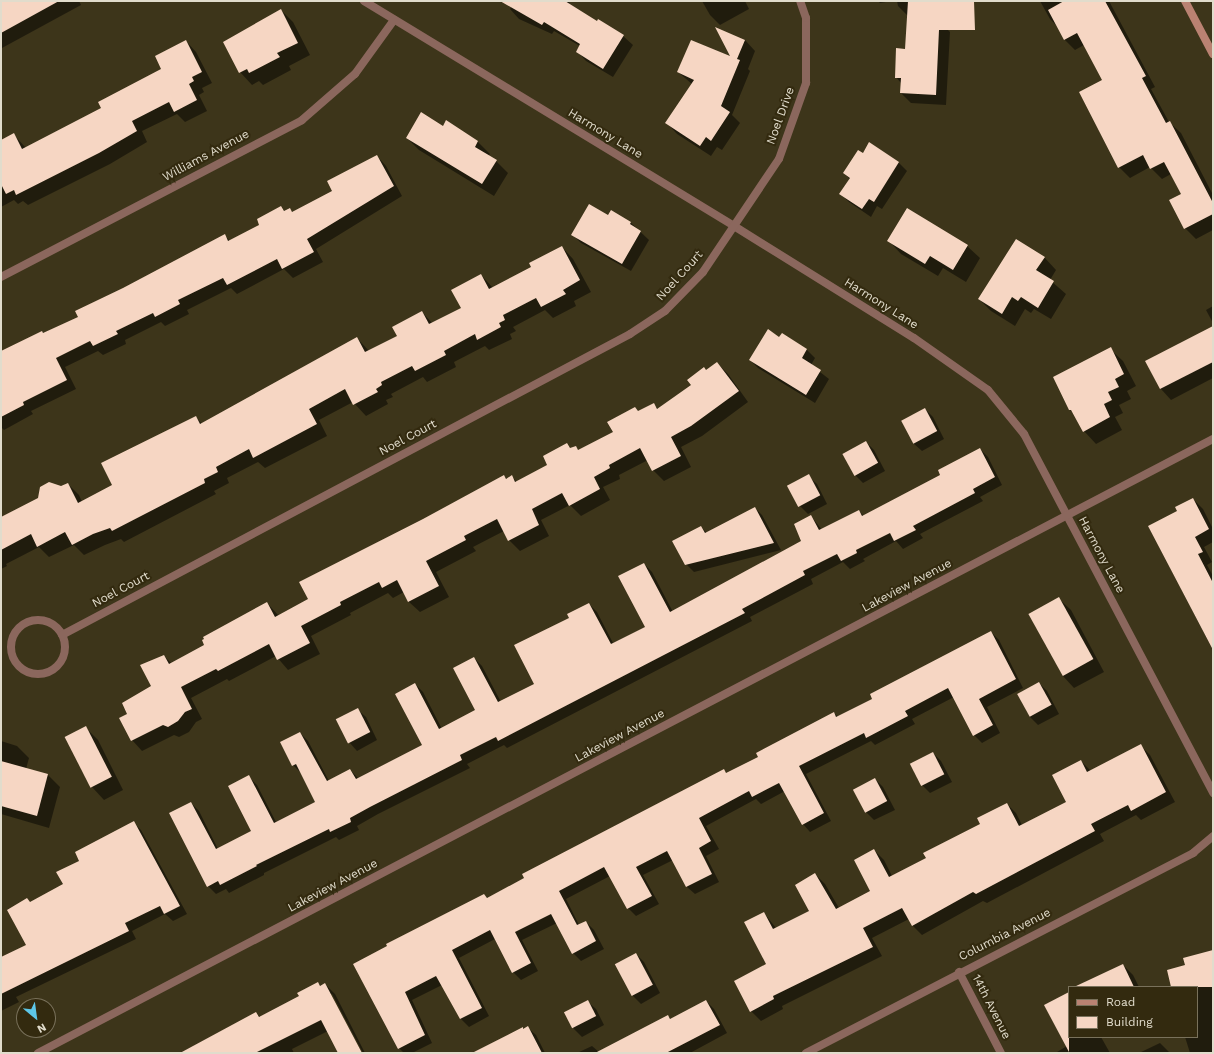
<!DOCTYPE html>
<style>
body{margin:0}
#map{position:relative;width:1214px;height:1054px;overflow:hidden;background:#3d351a;font-family:"Work Sans",sans-serif}
div>[style]{position:absolute}
[style*='--x']{left:calc(var(--x)*1px);top:calc(var(--y)*1px);width:calc(var(--w)*1px);rotate:calc(var(--a)*1deg)}
.shadow>*{inset:0;background:#0007}
.building>*{inset:0;background:#f6d6c3;transform-origin:0 0}
.street>*{height:8px;margin:-4px;padding:0 4px;transform-origin:4px;border-radius:4px;background:#8b675d}
.street>.ring{margin:-4px;padding:0;box-sizing:content-box;background:none;border:8px solid #8b675d;border-radius:50%}
.secondary>*{height:8px;margin:-4px;padding:0 4px;transform-origin:4px;border-radius:4px;background:#ba8272}
span{translate:-50% -50%;white-space:nowrap;text-align:center;line-height:1.15;-webkit-text-stroke:4px #332a0f;paint-order:stroke}
.street-label{font-size:12px;color:#e1dccc}
.frame{position:absolute;inset:0;border:2px solid #e1dccc;pointer-events:none}
.legend{position:absolute;left:1068px;top:986px;width:130px;height:52px;box-sizing:border-box;background:#332a0f;border:1px solid #79715b;margin:0;padding:5px 7px;list-style:none;font-size:12px;color:#e1dccc}
.legend li{display:flex;align-items:center;gap:8px;height:20px}
.legend b{width:20px;border:1px solid #79715b}
.north{position:absolute;left:16px;top:998px;width:40px;height:40px;box-sizing:border-box;background:#332a0f;border:1px solid #79715b;border-radius:50%;rotate:151deg;font-size:11px;font-weight:700;line-height:16px;text-align:center;color:#e1dccc}
.north::after{content:'';display:block;margin:auto;width:14px;height:18px;background:#5dc7e8;clip-path:polygon(50% 0,100% 100%,50% 72%,0 100%)}
</style>
<div id="map">
<div class="shadow">
<div style="clip-path:polygon(1px 1px,79px 1px,81px 5px,2px 48px)"></div>
<div style="clip-path:polygon(503px 1px,570px 1px,569px 5px,597px 22px,623px 36px,633px 45px,613px 77px,586px 61px,577px 51px,580px 46px,554px 31px,552px 34px,519px 19px,510px 9px,512px 6px)"></div>
<div style="clip-path:polygon(702px 1px,745px 1px,749px 9px,720px 25px,710px 15px)"></div>
<div style="clip-path:polygon(878px 1px,892px 1px,880px 3px)"></div>
<div style="clip-path:polygon(897px 1px,941px 1px,945px 27px,950px 32px,946px 105px,911px 103px,901px 93px,901px 83px,896px 77px,906px 50px,908px 16px,898px 6px)"></div>
<div style="clip-path:polygon(1040px 1px,1109px 1px,1155px 87px,1151px 89px,1169px 122px,1181px 133px,1213px 195px,1213px 230px,1196px 239px,1185px 228px,1182px 195px,1171px 174px,1162px 179px,1150px 167px,1130px 178px,1119px 167px,1103px 80px,1084px 45px,1075px 50px,1064px 39px,1058px 27px,1050px 19px)"></div>
<div style="clip-path:polygon(281px 10px,293px 22px,310px 55px,289px 66px,291px 70px,263px 85px,259px 81px,252px 85px,240px 72px)"></div>
<div style="clip-path:polygon(745px 40px,755px 51px,748px 69px,750px 71px,732px 115px,740px 123px,722px 150px,717px 147px,711px 156px,677px 134px,667px 123px,692px 84px,678px 72px,732px 58px)"></div>
<div style="clip-path:polygon(186px 41px,196px 52px,212px 83px,202px 88px,204px 92px,199px 95px,207px 111px,185px 122px,177px 114px,142px 131px,147px 142px,110px 164px,28px 205px,23px 201px,18px 204px,14px 200px,1px 207px,1px 141px,14px 135px,26px 148px,102px 108px,163px 69px)"></div>
<div style="clip-path:polygon(446px 122px,478px 142px,490px 154px,488px 156px,496px 161px,508px 173px,494px 196px,419px 150px,407px 138px,443px 127px)"></div>
<div style="clip-path:polygon(870px 144px,899px 163px,907px 171px,882px 209px,877px 206px,871px 217px,849px 202px,841px 194px,850px 179px,844px 173px,863px 154px)"></div>
<div style="clip-path:polygon(377px 156px,386px 166px,402px 196px,316px 249px,323px 262px,293px 278px,284px 269px,237px 294px,231px 288px,187px 310px,189px 314px,165px 326px,161px 322px,125px 340px,126px 344px,103px 355px,98px 351px,65px 367px,76px 389px,31px 411px,33px 414px,4px 430px,1px 427px,1px 355px,42px 332px,44px 333px,79px 318px,124px 289px,225px 236px,230px 241px,261px 225px,281px 208px,285px 211px,289px 209px,293px 213px,333px 192px)"></div>
<div style="clip-path:polygon(907px 210px,967px 246px,980px 258px,966px 282px,943px 268px,938px 276px,901px 254px,889px 241px)"></div>
<div style="clip-path:polygon(608px 216px,630px 222px,649px 240px,631px 271px,581px 243px,573px 235px)"></div>
<div style="clip-path:polygon(562px 247px,573px 259px,591px 292px,574px 301px,576px 306px,553px 318px,545px 310px,513px 327px,516px 331px,510px 334px,512px 339px,489px 350px,485px 346px,454px 362px,456px 367px,427px 382px,423px 377px,391px 394px,393px 397px,386px 400px,388px 404px,366px 416px,353px 402px,319px 420px,327px 436px,265px 468px,258px 462px,227px 478px,229px 483px,214px 491px,216px 494px,124px 542px,121px 539px,105px 545px,84px 555px,74px 545px,49px 557px,39px 547px,6px 564px,7px 566px,1px 569px,1px 515px,3px 517px,68px 484px,79px 495px,82px 502px,113px 486px,196px 417px,202px 424px,357px 338px,369px 351px,398px 336px,422px 312px,433px 324px,462px 308px,481px 275px,493px 288px,533px 267px)"></div>
<div style="clip-path:polygon(1044px 257px,1056px 270px,1050px 280px,1066px 294px,1051px 319px,1034px 309px,1031px 313px,1025px 309px,1015px 326px,991px 311px,979px 299px)"></div>
<div style="clip-path:polygon(1213px 306px,1213px 323px,1206px 310px)"></div>
<div style="clip-path:polygon(1213px 327px,1213px 378px,1171px 400px,1161px 389px,1146px 362px)"></div>
<div style="clip-path:polygon(782px 334px,807px 350px,815px 358px,811px 365px,829px 379px,815px 403px,758px 368px,750px 360px,780px 338px)"></div>
<div style="clip-path:polygon(1110px 349px,1123px 361px,1136px 386px,1127px 391px,1131px 399px,1119px 405px,1123px 413px,1115px 417px,1122px 430px,1096px 444px,1084px 431px,1075px 414px,1070px 410px)"></div>
<div style="clip-path:polygon(717px 363px,728px 374px,748px 402px,702px 436px,681px 447px,691px 467px,664px 481px,653px 470px,648px 460px,619px 475px,620px 479px,603px 487px,610px 500px,581px 516px,570px 505px,541px 520px,549px 536px,520px 551px,509px 540px,504px 531px,473px 547px,476px 551px,436px 572px,449px 597px,420px 612px,409px 602px,404px 592px,393px 598px,388px 593px,350px 613px,351px 615px,311px 636px,320px 654px,288px 670px,276px 656px,229px 681px,227px 679px,191px 698px,202px 719px,196px 722px,189px 732px,179px 737px,174px 735px,142px 751px,132px 740px,128px 714px,152px 686px,164px 656px,172px 664px,206px 646px,267px 603px,279px 616px,310px 600px,423px 520px,504px 476px,507px 479px,512px 477px,517px 482px,549px 465px,567px 445px,571px 449px,575px 447px,579px 451px,614px 432px,635px 408px,639px 412px,653px 404px,658px 409px,692px 385px)"></div>
<div style="clip-path:polygon(925px 409px,933px 417px,944px 439px,922px 451px,913px 443px)"></div>
<div style="clip-path:polygon(866px 442px,874px 450px,885px 471px,863px 483px,855px 475px)"></div>
<div style="clip-path:polygon(980px 449px,988px 457px,1002px 485px,980px 497px,983px 501px,920px 534px,923px 538px,903px 549px,896px 541px,863px 559px,865px 561px,850px 569px,843px 562px,811px 579px,813px 584px,750px 617px,752px 621px,507px 748px,504px 745px,467px 764px,470px 768px,378px 814px,357px 826px,359px 830px,339px 840px,336px 837px,264px 873px,264px 875px,229px 893px,226px 889px,216px 894px,208px 886px,191px 803px,199px 811px,218px 849px,252px 831px,249px 777px,257px 785px,276px 822px,316px 802px,301px 773px,293px 765px,300px 733px,308px 741px,329px 781px,350px 770px,358px 778px,423px 745px,415px 684px,423px 692px,442px 729px,477px 710px,474px 658px,482px 666px,501px 702px,536px 684px,570px 618px,589px 604px,597px 612px,613px 643px,646px 627px,644px 564px,652px 572px,673px 612px,802px 542px,811px 516px,822px 530px,859px 511px,864px 516px,942px 475px)"></div>
<div style="clip-path:polygon(808px 476px,817px 484px,827px 504px,808px 514px,800px 506px)"></div>
<div style="clip-path:polygon(1193px 499px,1203px 509px,1213px 529px,1213px 542px,1204px 547px,1212px 562px,1207px 565px,1213px 576px,1213px 650px,1149px 527px,1179px 511px)"></div>
<div style="clip-path:polygon(755px 508px,762px 515px,781px 550px,694px 572px,686px 564px,701px 527px,707px 533px)"></div>
<div style="clip-path:polygon(1058px 598px,1071px 610px,1104px 672px,1074px 688px,1062px 675px)"></div>
<div style="clip-path:polygon(991px 632px,999px 640px,1023px 688px,987px 707px,1000px 733px,982px 743px,974px 735px,954px 697px,912px 719px,915px 724px,875px 745px,871px 741px,806px 774px,831px 821px,810px 832px,803px 824px,785px 791px,761px 804px,756px 799px,706px 826px,719px 849px,706px 856px,719px 882px,695px 894px,687px 887px,673px 860px,643px 875px,659px 904px,636px 916px,628px 908px,610px 876px,566px 899px,579px 925px,586px 922px,594px 930px,604px 949px,581px 961px,573px 953px,557px 923px,522px 940px,538px 971px,521px 980px,513px 972px,495px 939px,459px 958px,489px 1016px,469px 1027px,461px 1019px,442px 985px,412px 1000px,432px 1043px,412px 1053px,404px 1053px,399px 1048px,355px 965px,484px 895px,488px 898px,723px 770px,727px 774px,759px 757px,834px 713px,838px 717px,873px 699px)"></div>
<div style="clip-path:polygon(1039px 683px,1047px 691px,1059px 714px,1038px 725px,1030px 717px,1018px 694px)"></div>
<div style="clip-path:polygon(357px 709px,366px 717px,377px 740px,357px 751px,349px 742px)"></div>
<div style="clip-path:polygon(86px 728px,98px 740px,123px 790px,104px 800px,92px 787px)"></div>
<div style="clip-path:polygon(1px 741px,17px 746px,29px 758px,26px 769px,48px 775px,60px 787px,49px 828px,1px 814px)"></div>
<div style="clip-path:polygon(1141px 746px,1150px 755px,1175px 802px,1141px 820px,1136px 815px,1100px 834px,1104px 841px,987px 903px,983px 901px,922px 935px,913px 926px,909px 919px,872px 938px,882px 956px,782px 1006px,783px 1009px,761px 1021px,751px 1011px,767px 965px,764px 913px,776px 928px,811px 911px,815px 874px,825px 884px,839px 908px,872px 891px,874px 850px,884px 860px,892px 876px,927px 858px,981px 824px,1007px 804px,1016px 813px,1022px 825px,1067px 803px,1081px 761px,1091px 771px)"></div>
<div style="clip-path:polygon(933px 753px,941px 761px,952px 782px,930px 793px,922px 785px)"></div>
<div style="clip-path:polygon(875px 779px,883px 787px,895px 810px,874px 820px,866px 812px)"></div>
<div style="clip-path:polygon(134px 823px,141px 830px,187px 914px,173px 921px,165px 914px,132px 931px,136px 939px,16px 997px,19px 1002px,1px 1011px,1px 959px,28px 945px,31px 903px,64px 884px,80px 861px)"></div>
<div style="clip-path:polygon(1213px 951px,1213px 1053px,1190px 1053px,1185px 1037px,1197px 1037px,1197px 987px,1172px 987px,1186px 966px)"></div>
<div style="clip-path:polygon(636px 954px,644px 962px,660px 993px,641px 1004px,633px 996px,617px 964px)"></div>
<div style="clip-path:polygon(1123px 965px,1133px 975px,1139px 987px,1080px 987px)"></div>
<div style="clip-path:polygon(318px 983px,321px 986px,325px 984px,335px 994px,365px 1053px,363px 1053px,332px 994px,330px 994px,360px 1053px,339px 1053px,328px 1031px,292px 1049px,294px 1053px,180px 1053px,256px 1013px,260px 1017px,301px 997px)"></div>
<div style="clip-path:polygon(1069px 993px,1069px 1037px,1101px 1037px,1110px 1053px,1058px 1053px,1057px 1052px,1067px 1046px)"></div>
<div style="clip-path:polygon(587px 1001px,596px 1009px,604px 1025px,582px 1037px,574px 1029px,565px 1013px)"></div>
<div style="clip-path:polygon(706px 1001px,714px 1009px,727px 1033px,690px 1053px,577px 1053px,592px 1046px,599px 1052px,668px 1016px,671px 1019px)"></div>
<div style="clip-path:polygon(528px 1028px,536px 1035px,545px 1053px,486px 1053px)"></div>
<div style="clip-path:polygon(1160px 1043px,1170px 1053px,1139px 1053px)"></div>
</div>
<div class="building">
<div style="clip-path:polygon(1px 1px,59px 1px,1px 33px)"></div>
<div style="clip-path:polygon(500px 1px,565px 1px,597px 21px,598px 19px,624px 35px,603px 69px,576px 52px,580px 44px,544px 22px,542px 25px)"></div>
<div style="clip-path:polygon(908px 1px,974px 1px,975px 30px,939px 30px,936px 95px,900px 93px,901px 78px,895px 78px,896px 48px,905px 49px)"></div>
<div style="clip-path:polygon(1064px 1px,1105px 1px,1146px 76px,1142px 78px,1166px 123px,1170px 121px,1213px 203px,1213px 214px,1184px 229px,1169px 200px,1181px 194px,1164px 162px,1150px 169px,1143px 155px,1118px 168px,1079px 92px,1102px 80px,1077px 33px,1064px 40px,1048px 10px)"></div>
<div style="clip-path:polygon(281px 9px,298px 43px,277px 53px,280px 57px,249px 73px,247px 69px,239px 73px,223px 42px)"></div>
<div style="clip-path:polygon(715px 27px,745px 40px,737px 59px,740px 60px,721px 106px,730px 112px,711px 141px,706px 137px,700px 146px,665px 123px,694px 80px,677px 72px,691px 40px,730px 56px)"></div>
<div style="clip-path:polygon(186px 40px,202px 72px,192px 77px,194px 81px,189px 84px,197px 100px,174px 112px,169px 102px,132px 121px,137px 131px,99px 153px,16px 195px,14px 190px,6px 194px,1px 184px,1px 140px,14px 133px,22px 149px,101px 108px,98px 102px,161px 69px,155px 56px)"></div>
<div style="clip-path:polygon(421px 112px,443px 126px,446px 120px,478px 141px,475px 147px,497px 160px,482px 184px,406px 138px)"></div>
<div style="clip-path:polygon(869px 142px,899px 162px,874px 202px,869px 199px,862px 209px,839px 194px,850px 178px,843px 173px,858px 150px,863px 153px)"></div>
<div style="clip-path:polygon(377px 155px,394px 186px,307px 239px,314px 252px,282px 269px,277px 259px,227px 285px,223px 278px,178px 300px,180px 304px,155px 317px,153px 313px,116px 331px,118px 334px,93px 346px,90px 341px,56px 358px,67px 380px,23px 402px,24px 405px,1px 417px,1px 351px,42px 331px,43px 333px,78px 317px,75px 311px,123px 288px,225px 234px,228px 241px,259px 225px,257px 219px,281px 206px,284px 211px,290px 208px,292px 212px,332px 191px,327px 181px)"></div>
<div style="clip-path:polygon(589px 204px,608px 215px,611px 210px,631px 222px,630px 224px,641px 231px,622px 264px,571px 235px)"></div>
<div style="clip-path:polygon(907px 208px,968px 245px,953px 270px,930px 256px,925px 264px,887px 241px)"></div>
<div style="clip-path:polygon(1016px 239px,1045px 257px,1036px 270px,1054px 281px,1038px 308px,1021px 297px,1018px 301px,1012px 297px,1002px 314px,978px 299px)"></div>
<div style="clip-path:polygon(562px 246px,580px 280px,563px 290px,566px 294px,541px 307px,536px 298px,503px 315px,505px 320px,499px 323px,501px 327px,477px 340px,475px 334px,444px 351px,446px 355px,415px 371px,412px 366px,381px 382px,382px 385px,376px 389px,378px 392px,353px 405px,345px 389px,309px 409px,317px 424px,253px 458px,249px 449px,216px 467px,218px 472px,204px 479px,205px 483px,112px 531px,110px 528px,93px 534px,72px 545px,65px 532px,37px 547px,31px 534px,1px 550px,1px 517px,38px 498px,40px 487px,49px 482px,61px 486px,68px 483px,78px 503px,112px 485px,101px 463px,196px 416px,200px 424px,357px 337px,365px 352px,397px 336px,392px 327px,422px 311px,429px 324px,461px 308px,451px 290px,481px 274px,489px 289px,531px 267px,529px 263px)"></div>
<div style="clip-path:polygon(1213px 326px,1213px 362px,1160px 389px,1145px 361px)"></div>
<div style="clip-path:polygon(768px 329px,779px 337px,782px 333px,807px 349px,802px 358px,821px 370px,806px 395px,749px 360px)"></div>
<div style="clip-path:polygon(1111px 347px,1124px 374px,1115px 379px,1119px 387px,1108px 392px,1112px 400px,1104px 404px,1110px 417px,1083px 432px,1071px 410px,1069px 410px,1053px 377px)"></div>
<div style="clip-path:polygon(717px 362px,739px 391px,691px 426px,671px 437px,681px 456px,652px 471px,640px 448px,609px 465px,610px 468px,594px 477px,600px 489px,569px 506px,562px 493px,532px 509px,539px 525px,508px 541px,497px 519px,464px 536px,466px 540px,426px 561px,439px 586px,408px 602px,397px 580px,382px 588px,379px 582px,340px 602px,341px 605px,301px 626px,310px 643px,277px 660px,269px 644px,218px 671px,216px 669px,181px 687px,192px 709px,185px 712px,178px 721px,168px 727px,163px 725px,131px 741px,119px 718px,127px 714px,122px 703px,151px 686px,140px 665px,164px 655px,169px 664px,204px 645px,202px 640px,204px 639px,203px 637px,267px 602px,275px 617px,308px 599px,299px 582px,423px 519px,504px 475px,506px 479px,512px 475px,515px 482px,547px 465px,543px 456px,567px 443px,570px 448px,576px 446px,578px 450px,613px 432px,607px 422px,635px 407px,638px 411px,654px 403px,657px 409px,691px 385px,687px 380px,704px 367px,706px 370px)"></div>
<div style="left:925px;top:408px;width:26px;height:27px;rotate:62deg"></div>
<div style="left:866px;top:441px;width:25px;height:27px;rotate:61deg"></div>
<div style="clip-path:polygon(980px 448px,995px 477px,973px 489px,975px 493px,913px 526px,916px 530px,894px 541px,890px 533px,856px 550px,857px 553px,841px 561px,837px 554px,803px 571px,805px 575px,742px 609px,745px 613px,498px 741px,496px 737px,460px 755px,462px 760px,370px 807px,350px 818px,351px 822px,330px 832px,329px 829px,256px 865px,257px 866px,220px 885px,218px 881px,207px 887px,169px 813px,191px 802px,216px 849px,251px 831px,228px 786px,249px 775px,274px 823px,315px 802px,296px 764px,292px 766px,280px 742px,300px 732px,327px 781px,350px 769px,356px 779px,422px 745px,395px 694px,415px 683px,439px 729px,475px 710px,453px 668px,474px 657px,498px 702px,534px 684px,514px 645px,569px 618px,567px 614px,589px 603px,611px 644px,645px 627px,618px 576px,644px 563px,670px 612px,801px 541px,794px 524px,811px 515px,819px 530px,859px 510px,862px 516px,940px 475px,938px 470px)"></div>
<div style="left:809px;top:474px;width:24px;height:25px;rotate:62deg"></div>
<div style="clip-path:polygon(1193px 498px,1209px 529px,1195px 537px,1203px 552px,1198px 554px,1213px 583px,1213px 650px,1148px 526px,1177px 511px,1175px 507px)"></div>
<div style="clip-path:polygon(755px 507px,774px 543px,685px 565px,672px 541px,701px 526px,705px 533px)"></div>
<div style="left:1059px;top:597px;width:71px;height:35px;rotate:61deg"></div>
<div style="clip-path:polygon(991px 631px,1016px 679px,979px 699px,993px 725px,973px 736px,948px 688px,905px 711px,908px 716px,866px 738px,864px 733px,799px 766px,824px 813px,802px 825px,779px 783px,752px 797px,749px 791px,699px 818px,711px 841px,699px 848px,712px 874px,686px 887px,667px 851px,636px 867px,652px 896px,627px 909px,604px 867px,559px 891px,577px 925px,586px 921px,596px 941px,572px 954px,551px 914px,515px 932px,531px 963px,512px 973px,490px 930px,452px 950px,482px 1008px,460px 1019px,436px 976px,405px 992px,425px 1035px,398px 1049px,353px 964px,387px 946px,386px 944px,484px 894px,487px 898px,524px 878px,522px 874px,724px 769px,726px 773px,758px 757px,756px 753px,834px 712px,836px 717px,872px 699px,870px 694px)"></div>
<div style="left:1039px;top:682px;width:26px;height:25px;rotate:61deg"></div>
<div style="left:358px;top:708px;width:27px;height:25px;rotate:63deg"></div>
<div style="left:86px;top:726px;width:57px;height:24px;rotate:63deg"></div>
<div style="clip-path:polygon(1141px 744px,1166px 792px,1131px 811px,1128px 805px,1091px 824px,1095px 831px,976px 894px,973px 892px,912px 926px,902px 908px,863px 928px,873px 947px,773px 996px,774px 999px,750px 1012px,734px 981px,766px 964px,744px 922px,764px 912px,773px 929px,809px 911px,795px 885px,815px 873px,836px 909px,870px 891px,854px 860px,874px 849px,889px 877px,926px 858px,923px 853px,980px 824px,977px 818px,1007px 803px,1019px 826px,1066px 802px,1052px 775px,1081px 760px,1087px 772px)"></div>
<div style="left:933px;top:752px;width:25px;height:26px;rotate:63deg"></div>
<div style="clip-path:polygon(1px 761px,48px 774px,37px 816px,1px 806px)"></div>
<div style="left:875px;top:778px;width:26px;height:25px;rotate:62deg"></div>
<div style="clip-path:polygon(134px 821px,180px 906px,164px 914px,160px 906px,125px 923px,129px 931px,1px 994px,1px 957px,26px 945px,7px 910px,27px 898px,30px 902px,63px 884px,56px 872px,79px 861px,75px 852px)"></div>
<div style="clip-path:polygon(1213px 950px,1213px 987px,1171px 987px,1167px 970px,1185px 965px,1183px 958px)"></div>
<div style="left:636px;top:953px;width:36px;height:24px;rotate:62deg"></div>
<div style="clip-path:polygon(1123px 964px,1134px 987px,1074px 987px)"></div>
<div style="clip-path:polygon(318px 982px,320px 986px,325px 983px,362px 1053px,338px 1053px,321px 1020px,255px 1053px,180px 1053px,256px 1012px,259px 1017px,299px 996px,297px 993px)"></div>
<div style="clip-path:polygon(1069px 992px,1069px 1052px,1044px 1005px)"></div>
<div style="left:588px;top:1000px;width:18px;height:27px;rotate:63deg"></div>
<div style="clip-path:polygon(706px 1000px,720px 1025px,666px 1053px,595px 1053px,668px 1015px,670px 1019px)"></div>
<div style="clip-path:polygon(528px 1026px,542px 1053px,472px 1053px,523px 1027px,523px 1029px)"></div>
</div>
<div class="street">
<div style="--x:364;--y:1;--w:433;--a:31.3"></div>
<div style="--x:734;--y:226;--w:212;--a:31.9"></div>
<div style="--x:914;--y:338;--w:90;--a:35.1"></div>
<div style="--x:988;--y:390;--w:57;--a:50.7"></div>
<div style="--x:1024;--y:434;--w:406;--a:62.2"></div>
<div style="--x:1;--y:277;--w:339;--a:-27.5"></div>
<div style="--x:302;--y:120;--w:70;--a:-41"></div>
<div style="--x:355;--y:74;--w:67;--a:-54.2"></div>
<div class="ring" style="left:11px;top:620px;width:46px;height:46px"></div>
<div style="--x:62;--y:635;--w:643;--a:-27.92"></div>
<div style="--x:630;--y:334;--w:42;--a:-33.3"></div>
<div style="--x:665;--y:311;--w:54;--a:-45.7"></div>
<div style="--x:703;--y:272;--w:136;--a:-56.1"></div>
<div style="--x:779;--y:159;--w:81;--a:-70.4"></div>
<div style="--x:806;--y:83;--w:65;--a:-90"></div>
<div style="--x:806;--y:18;--w:18;--a:-109"></div>
<div style="--x:959;--y:972;--w:91;--a:62.6"></div>
<div style="--x:38;--y:1053;--w:1326;--a:-27.59"></div>
<div style="--x:806;--y:1053;--w:436;--a:-27.3"></div>
<div style="--x:1193;--y:853;--w:26;--a:-40"></div>
</div>
<div class="secondary">
<div style="--x:1185;--y:1;--w:60;--a:62.2"></div>
</div>
<div class="street-label">
<span style="left:781px;top:116px;rotate:-70deg">Noel Drive</span>
<span style="left:605px;top:134px;rotate:31deg">Harmony Lane</span>
<span style="left:206px;top:156px;rotate:-28deg">Williams Avenue</span>
<span style="left:680px;top:276px;rotate:-48deg">Noel Court</span>
<span style="left:881px;top:304px;rotate:32deg">Harmony Lane</span>
<span style="left:408px;top:438px;rotate:-28deg">Noel Court</span>
<span style="left:1101px;top:555px;rotate:62deg">Harmony Lane</span>
<span style="left:907px;top:586px;rotate:-28deg">Lakeview Avenue</span>
<span style="left:121px;top:590px;rotate:-28deg">Noel Court</span>
<span style="left:620px;top:736px;rotate:-28deg">Lakeview Avenue</span>
<span style="left:333px;top:886px;rotate:-28deg">Lakeview Avenue</span>
<span style="left:1005px;top:935px;rotate:-27deg">Columbia Avenue</span>
<span style="left:991px;top:1007px;rotate:63deg">14th Avenue</span>
</div>
<div class="frame"></div>
<ul class="legend">
<li><b style="height:5px;background:#ba8272"></b>Road</li>
<li><b style="height:11px;background:#f6d6c3"></b>Building</li>
</ul>
<div class="north">N</div>
</div>
